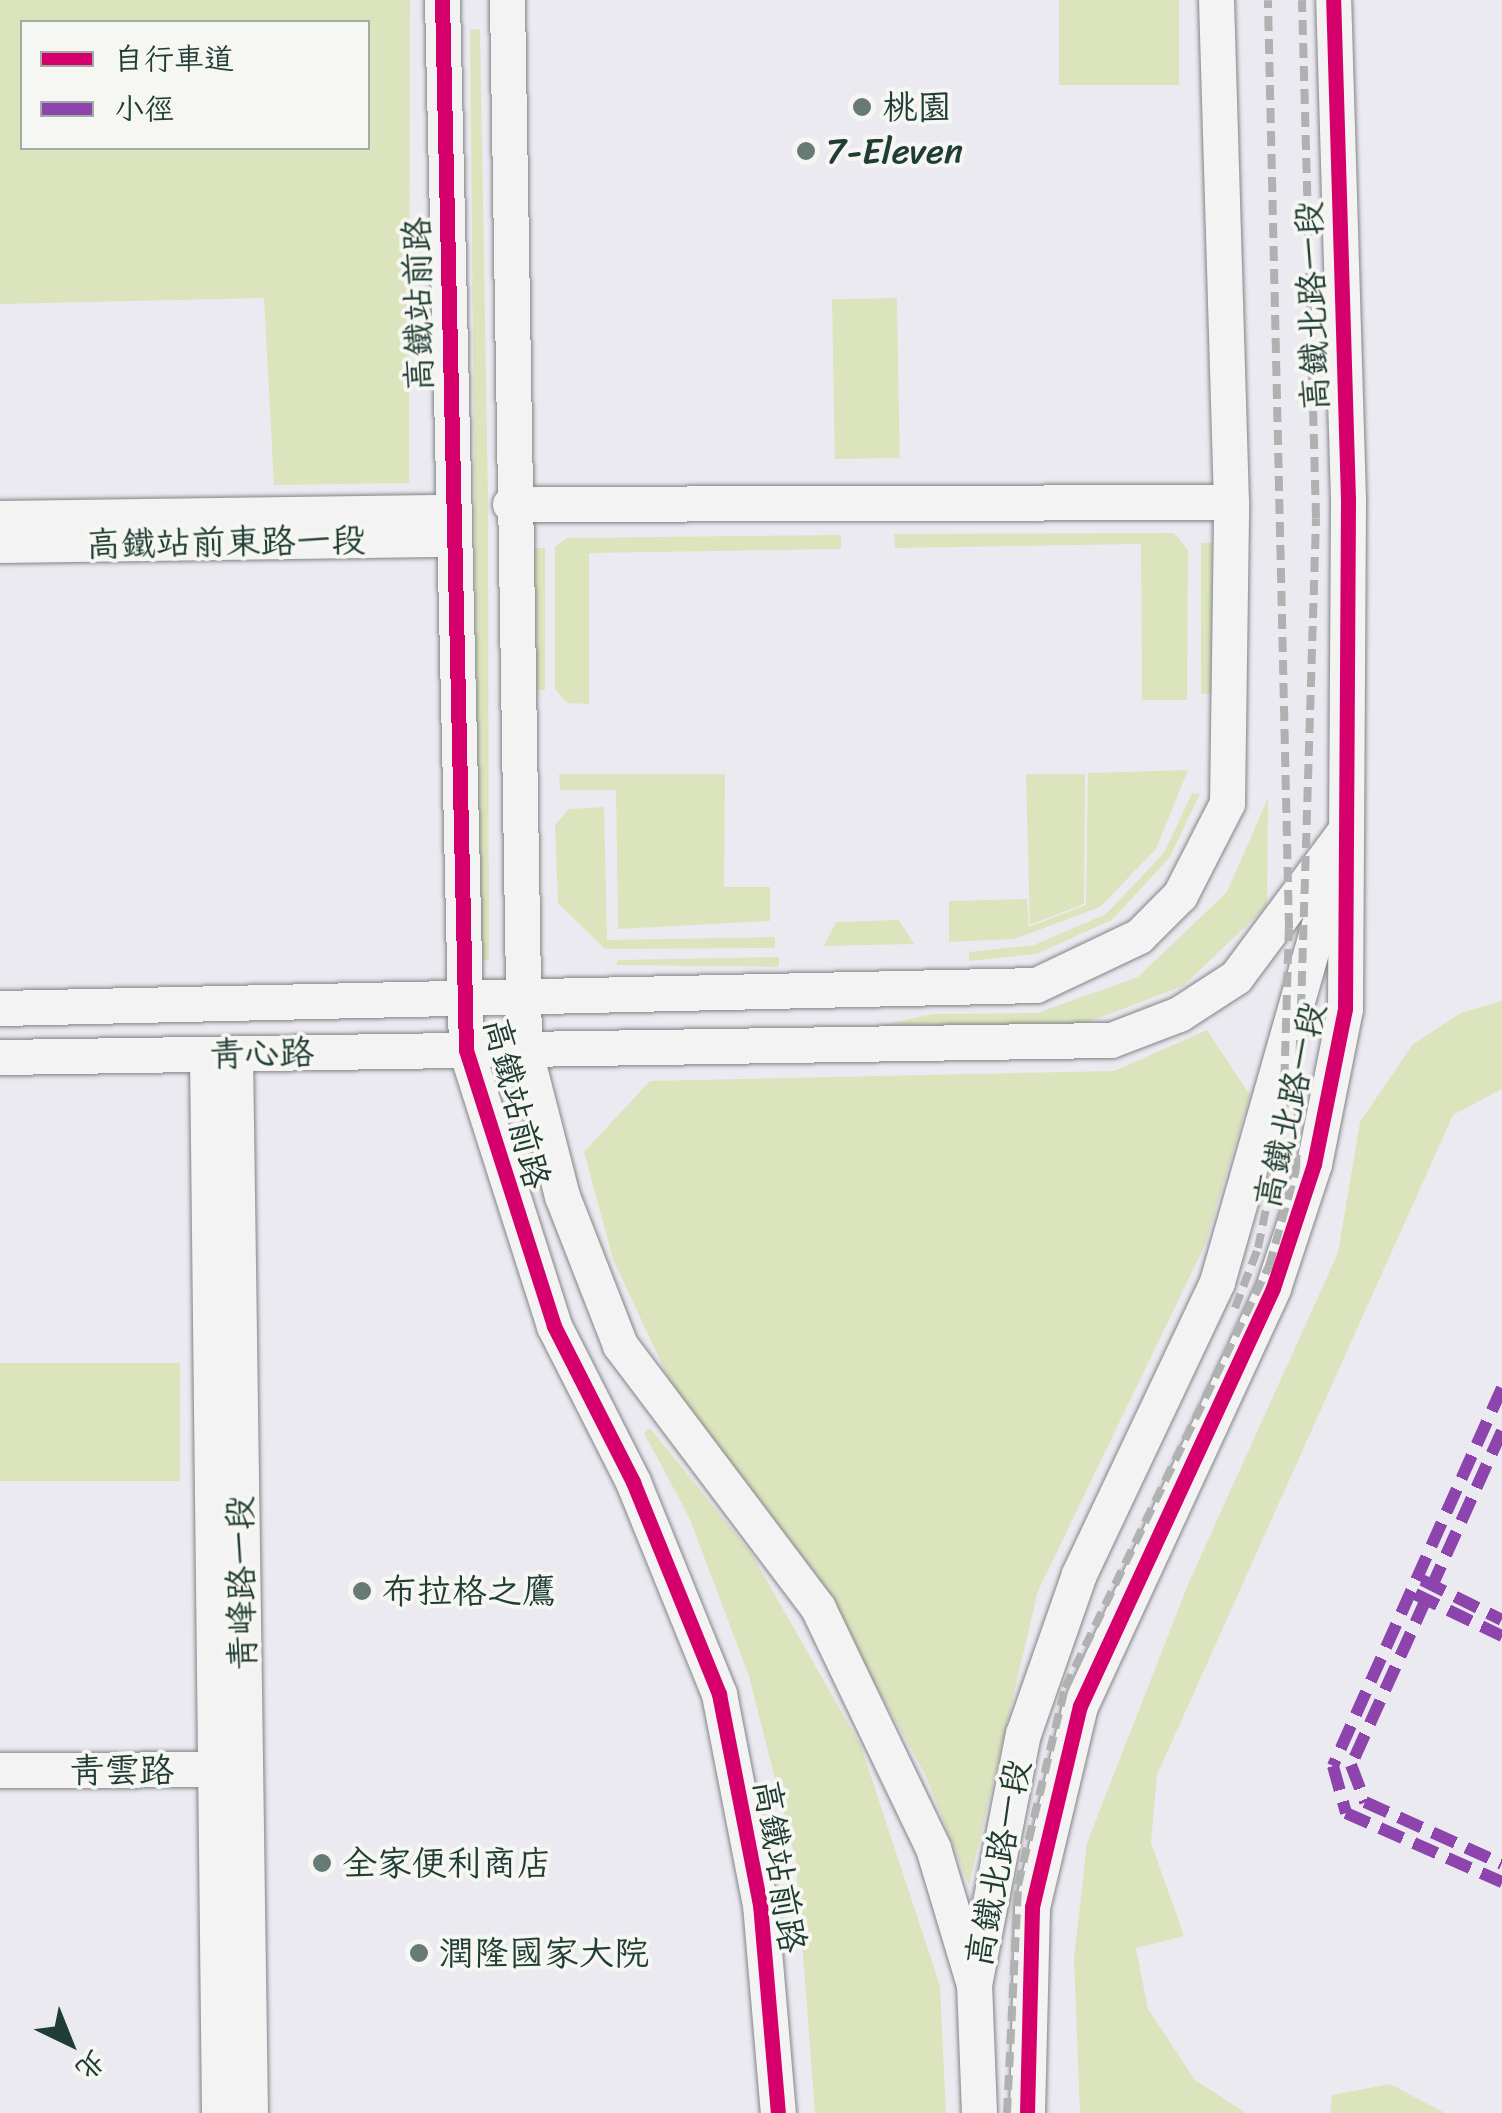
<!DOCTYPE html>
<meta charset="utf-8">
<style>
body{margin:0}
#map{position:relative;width:1502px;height:2113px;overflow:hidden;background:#eceaf1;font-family:Sriracha,"LXGW WenKai TC",sans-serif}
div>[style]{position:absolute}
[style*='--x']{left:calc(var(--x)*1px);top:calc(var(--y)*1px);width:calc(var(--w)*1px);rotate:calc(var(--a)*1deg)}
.green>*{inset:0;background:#dce4be;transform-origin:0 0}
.roads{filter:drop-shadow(0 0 2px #818587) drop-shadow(0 0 2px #818587)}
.minor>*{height:35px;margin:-17.5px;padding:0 17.5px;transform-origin:17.5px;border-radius:17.5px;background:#f4f3f3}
.rail>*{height:8px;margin-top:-4px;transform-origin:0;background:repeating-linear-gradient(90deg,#afb2b1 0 15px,transparent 0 23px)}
.quiet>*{height:12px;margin-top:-6px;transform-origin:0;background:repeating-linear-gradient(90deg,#8e44ad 0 25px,transparent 0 37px)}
.cycleway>*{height:15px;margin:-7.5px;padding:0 7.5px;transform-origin:7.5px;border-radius:7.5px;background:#d6006c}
.dots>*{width:28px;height:28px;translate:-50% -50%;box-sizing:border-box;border:5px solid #f6f6f2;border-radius:50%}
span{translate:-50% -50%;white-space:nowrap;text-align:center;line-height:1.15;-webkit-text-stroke:8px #f6f6f2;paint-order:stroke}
.poi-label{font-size:35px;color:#1f3d34}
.left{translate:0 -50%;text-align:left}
.street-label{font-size:35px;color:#1f3d34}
.legend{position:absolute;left:20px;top:20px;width:350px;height:130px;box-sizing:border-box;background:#f6f6f2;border:2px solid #a0aca6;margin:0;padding:12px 18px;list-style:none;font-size:30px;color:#1f3d34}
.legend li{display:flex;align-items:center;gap:20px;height:50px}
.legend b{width:50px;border:2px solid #a0aca6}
.north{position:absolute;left:20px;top:1993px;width:100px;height:100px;-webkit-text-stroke:8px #f6f6f2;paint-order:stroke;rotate:137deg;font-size:28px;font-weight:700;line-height:40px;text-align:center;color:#1f3d34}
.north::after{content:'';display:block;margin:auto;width:35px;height:45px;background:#1f3d34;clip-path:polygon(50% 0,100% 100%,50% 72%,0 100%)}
</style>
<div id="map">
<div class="green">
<div style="clip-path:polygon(evenodd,0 0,410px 0,409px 483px,274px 485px,264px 298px,0 304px,0 0,22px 22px,368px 22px,368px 148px,22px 148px,22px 22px)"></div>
<div style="left:1059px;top:0;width:120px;height:85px"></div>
<div style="clip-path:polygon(480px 29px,488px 496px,489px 960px,481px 959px,478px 880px,470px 30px)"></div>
<div style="left:897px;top:298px;width:160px;height:65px;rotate:89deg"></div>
<div style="clip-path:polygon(1174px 533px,1188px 550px,1187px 700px,1142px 700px,1141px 544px,895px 548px,894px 534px)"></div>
<div style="clip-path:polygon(841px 535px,841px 549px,589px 553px,589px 704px,567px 703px,555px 689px,555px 547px,567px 538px)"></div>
<div style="left:1212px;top:543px;width:151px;height:11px;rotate:90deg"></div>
<div style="left:534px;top:548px;width:11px;height:142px"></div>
<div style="clip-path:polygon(1188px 770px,1156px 849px,1100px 907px,1014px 939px,949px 942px,949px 901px,1027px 899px,1029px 927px,1086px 905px,1088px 773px)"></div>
<div style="clip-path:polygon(559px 774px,725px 774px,724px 887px,770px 887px,770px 921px,618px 929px,616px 790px,560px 790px)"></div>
<div style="clip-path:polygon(1026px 774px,1085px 774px,1084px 904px,1030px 925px)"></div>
<div style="clip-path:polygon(1192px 793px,1200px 794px,1170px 857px,1112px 920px,1036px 954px,969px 961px,969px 952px,1034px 945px,1106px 914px,1164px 853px)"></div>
<div style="clip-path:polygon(1268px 798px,1267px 906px,1183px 986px,1078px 1026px,878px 1026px,933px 1014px,1037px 1013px,1138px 977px,1227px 892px)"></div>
<div style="clip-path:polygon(604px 807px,607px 940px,775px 937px,775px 948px,605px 949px,558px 903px,555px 825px,569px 809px)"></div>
<div style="clip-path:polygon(899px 920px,914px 944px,824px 946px,836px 922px)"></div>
<div style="clip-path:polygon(779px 957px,779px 967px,616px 965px,618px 960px)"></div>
<div style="clip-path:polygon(1502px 1001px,1502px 1089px,1453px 1115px,1157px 1775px,1151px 1843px,1184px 1936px,1136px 1948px,1148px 2009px,1195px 2080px,1246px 2113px,1080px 2113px,1074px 1958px,1087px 1843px,1189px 1582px,1338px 1253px,1360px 1122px,1413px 1044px,1461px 1013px)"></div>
<div style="clip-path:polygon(1207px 1030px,1250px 1095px,1205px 1245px,1038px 1591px,969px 1885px,925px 1774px,850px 1639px,671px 1384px,613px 1259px,584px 1152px,650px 1081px,1114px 1071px)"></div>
<div style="left:180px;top:1363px;width:118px;height:180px;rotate:90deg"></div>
<div style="clip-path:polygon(650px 1428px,751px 1553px,861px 1746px,940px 1986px,946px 2113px,815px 2113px,796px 1862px,749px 1676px,689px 1517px,644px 1433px)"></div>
<div style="clip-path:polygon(1390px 2084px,1445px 2113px,1330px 2113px,1332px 2095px)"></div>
</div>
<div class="roads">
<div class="minor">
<div style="--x:442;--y:0;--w:1050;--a:88.69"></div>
<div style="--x:466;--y:1050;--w:290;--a:72.3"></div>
<div style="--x:554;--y:1326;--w:175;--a:63.1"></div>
<div style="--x:633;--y:1482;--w:229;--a:67.9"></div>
<div style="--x:719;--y:1694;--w:214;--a:79"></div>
<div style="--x:760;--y:1904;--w:210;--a:85.1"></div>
<div style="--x:507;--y:0;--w:1048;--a:89.07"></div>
<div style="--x:524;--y:1048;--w:153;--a:75.6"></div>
<div style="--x:562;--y:1196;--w:160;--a:68.7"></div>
<div style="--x:620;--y:1345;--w:329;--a:53"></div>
<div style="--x:818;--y:1608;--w:266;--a:64.4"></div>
<div style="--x:933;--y:1848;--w:143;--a:73.3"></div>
<div style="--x:510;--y:504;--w:721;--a:-0.16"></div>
<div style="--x:0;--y:518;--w:452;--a:-0.8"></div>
<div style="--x:0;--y:545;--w:453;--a:-0.8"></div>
<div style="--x:0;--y:1008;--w:1036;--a:-1.27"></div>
<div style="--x:1036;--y:985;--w:114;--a:-25.4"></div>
<div style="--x:1139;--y:936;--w:58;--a:-45"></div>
<div style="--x:1180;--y:895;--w:103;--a:-62.9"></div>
<div style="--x:1227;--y:803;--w:301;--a:-89.2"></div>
<div style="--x:1231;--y:502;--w:502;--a:-91.71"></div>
<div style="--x:235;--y:1053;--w:1060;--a:89.19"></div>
<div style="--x:207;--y:1054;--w:1059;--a:89.35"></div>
<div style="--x:0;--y:1057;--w:1111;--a:-0.88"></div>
<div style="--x:1111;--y:1040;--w:73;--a:-20.9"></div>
<div style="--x:1179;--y:1014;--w:68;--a:-33"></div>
<div style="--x:1236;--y:977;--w:182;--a:-53.3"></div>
<div style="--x:0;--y:1770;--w:239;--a:-0.2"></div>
<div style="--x:979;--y:2113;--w:128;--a:-92.2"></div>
<div style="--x:974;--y:1985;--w:256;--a:-79"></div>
<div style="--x:1023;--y:1734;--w:170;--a:-70.7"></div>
<div style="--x:1079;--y:1574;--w:323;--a:-64.7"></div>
<div style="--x:1217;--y:1282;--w:428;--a:-74.1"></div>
<div style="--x:1027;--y:2113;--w:206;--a:-88.6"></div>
<div style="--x:1032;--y:1907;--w:207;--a:-76.6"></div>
<div style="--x:1080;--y:1706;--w:460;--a:-65.2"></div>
<div style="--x:1273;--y:1288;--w:131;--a:-71.7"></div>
<div style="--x:1314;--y:1164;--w:158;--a:-78.7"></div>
<div style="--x:1345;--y:1009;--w:510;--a:-89.66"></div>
<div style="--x:1348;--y:499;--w:499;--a:-91.7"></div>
</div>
</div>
<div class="rail">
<div style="--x:1235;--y:1308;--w:64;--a:-69"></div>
<div style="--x:1258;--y:1248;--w:126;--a:-78.5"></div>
<div style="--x:1283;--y:1125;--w:197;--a:-88.3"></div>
<div style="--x:1289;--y:928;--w:928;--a:-91.3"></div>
<div style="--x:1007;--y:2113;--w:228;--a:-87.2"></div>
<div style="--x:1018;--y:1885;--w:203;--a:-76.6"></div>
<div style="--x:1065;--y:1688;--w:469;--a:-64.2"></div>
<div style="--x:1269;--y:1266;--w:100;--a:-74.3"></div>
<div style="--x:1296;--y:1170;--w:652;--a:-88.24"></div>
<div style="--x:1316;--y:518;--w:518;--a:-91.55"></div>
</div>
<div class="quiet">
<div style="--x:1502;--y:1388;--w:414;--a:114.1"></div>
<div style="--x:1333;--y:1766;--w:49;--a:74.5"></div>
<div style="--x:1346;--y:1813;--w:171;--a:23.9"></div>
<div style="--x:1502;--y:1431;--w:367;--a:114.3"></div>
<div style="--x:1351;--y:1765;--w:40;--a:69"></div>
<div style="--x:1365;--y:1802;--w:150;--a:24.3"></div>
<div style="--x:1422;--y:1580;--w:89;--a:26.6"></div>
<div style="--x:1415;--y:1594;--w:97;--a:25.8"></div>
</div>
<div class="cycleway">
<div style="--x:442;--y:0;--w:1050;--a:88.69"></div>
<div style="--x:466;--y:1050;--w:290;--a:72.3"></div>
<div style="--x:554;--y:1326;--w:175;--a:63.1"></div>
<div style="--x:633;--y:1482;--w:229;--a:67.9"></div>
<div style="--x:719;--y:1694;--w:214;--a:79"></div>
<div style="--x:760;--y:1904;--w:210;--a:85.1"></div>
<div style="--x:1027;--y:2113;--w:206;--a:-88.6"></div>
<div style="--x:1032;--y:1907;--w:207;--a:-76.6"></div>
<div style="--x:1080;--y:1706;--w:460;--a:-65.2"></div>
<div style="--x:1273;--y:1288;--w:131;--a:-71.7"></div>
<div style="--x:1314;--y:1164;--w:158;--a:-78.7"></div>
<div style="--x:1345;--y:1009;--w:510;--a:-89.66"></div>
<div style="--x:1348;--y:499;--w:499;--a:-91.7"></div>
</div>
<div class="dots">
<div style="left:862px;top:107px;background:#677a76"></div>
<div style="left:806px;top:151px;background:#677a76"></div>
<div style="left:362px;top:1591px;background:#677a76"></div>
<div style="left:322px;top:1863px;background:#677a76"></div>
<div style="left:419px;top:1953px;background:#677a76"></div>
</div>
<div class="poi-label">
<span class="left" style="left:882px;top:107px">桃園</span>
<span class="left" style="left:826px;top:151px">7-Eleven</span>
<span class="left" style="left:382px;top:1591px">布拉格之鷹</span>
<span class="left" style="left:342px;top:1863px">全家便利商店</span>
<span class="left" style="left:439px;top:1953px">潤隆國家大院</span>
</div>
<div class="street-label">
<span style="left:418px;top:304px;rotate:-91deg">高鐵站前路</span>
<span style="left:1312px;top:306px;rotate:-92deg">高鐵北路一段</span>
<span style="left:226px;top:542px;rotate:-1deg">高鐵站前東路一段</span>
<span style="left:262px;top:1053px;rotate:-1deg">青心路</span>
<span style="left:517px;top:1103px;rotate:76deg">高鐵站前路</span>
<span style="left:1290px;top:1105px;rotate:-77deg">高鐵北路一段</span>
<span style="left:241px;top:1583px;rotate:-91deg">青峰路一段</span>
<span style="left:122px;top:1770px">青雲路</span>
<span style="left:998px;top:1863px;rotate:-79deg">高鐵北路一段</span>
<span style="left:780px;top:1866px;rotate:81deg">高鐵站前路</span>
</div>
<ul class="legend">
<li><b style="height:12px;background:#d6006c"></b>自行車道</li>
<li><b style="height:12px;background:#8e44ad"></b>小徑</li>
</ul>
<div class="north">北</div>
</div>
